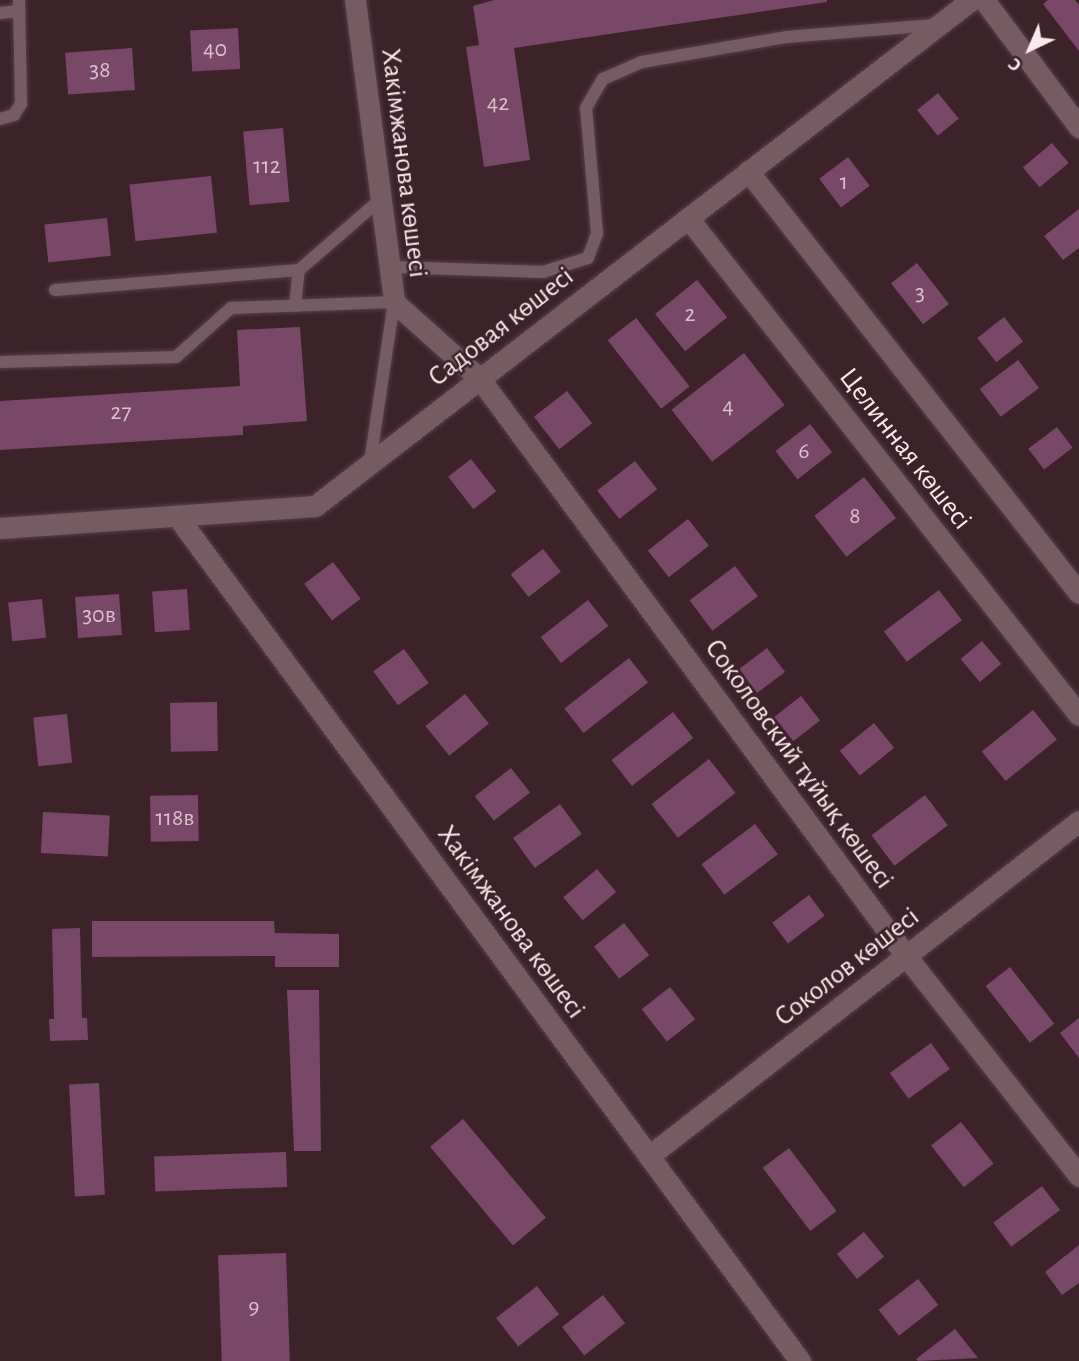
<!DOCTYPE html>
<meta charset="utf-8">
<style>
body{margin:0}
#map{position:relative;width:1079px;height:1361px;overflow:hidden;background:#3c2229;font-family:"Alegreya Sans",sans-serif}
div>[style]{position:absolute}
[style*='--x']{left:calc(var(--x)*1px);top:calc(var(--y)*1px);width:calc(var(--w)*1px);rotate:calc(var(--a)*1deg)}
.building>*{inset:0;background:#774868;transform-origin:0 0}
.roads{filter:drop-shadow(0 0 2px #564047) drop-shadow(0 0 2px #564047)}
.lane>*{height:12px;margin:-6px;padding:0 6px;transform-origin:6px;border-radius:6px;background:#785a62}
.street>*{height:21px;margin:-10.5px;padding:0 10.5px;transform-origin:10.5px;border-radius:10.5px;background:#785a62}
span{translate:-50% -50%;white-space:nowrap;text-align:center;line-height:1.15;-webkit-text-stroke:5px #3c2229;paint-order:stroke}
.number-label{font-size:24px;color:#dac1cc}
.number-label span{-webkit-text-stroke-width:0}
.street-label{font-size:28px;color:#fbe9ed}
.north{position:absolute;left:995px;top:14px;width:70px;height:70px;-webkit-text-stroke:5px #3c2229;paint-order:stroke;rotate:224deg;font-size:19px;font-weight:700;line-height:28px;text-align:center;color:#fbe9ed}
.north::after{content:'';display:block;margin:auto;width:24px;height:32px;background:#fbe9ed;clip-path:polygon(50% 0,100% 100%,50% 72%,0 100%)}
</style>
<div id="map">
<div class="building">
<div style="clip-path:polygon(494px 0,827px 0,827px 2px,514px 48px,530px 160px,484px 167px,466px 47px,479px 45px,473px 6px)"></div>
<div style="clip-path:polygon(1048px 0,1075px 0,1079px 5px,1079px 51px,1043px 4px)"></div>
<div style="left:238px;top:28px;width:41px;height:48px;rotate:87deg"></div>
<div style="left:132px;top:48px;width:42px;height:67px;rotate:86deg"></div>
<div style="left:938px;top:93px;width:33px;height:27px;rotate:51deg"></div>
<div style="left:283px;top:128px;width:74px;height:40px;rotate:85deg"></div>
<div style="left:1052px;top:143px;width:26px;height:38px;rotate:50deg"></div>
<div style="left:848px;top:157px;width:36px;height:36px;rotate:53deg"></div>
<div style="left:211px;top:176px;width:57px;height:82px;rotate:84deg"></div>
<div style="clip-path:polygon(1079px 209px,1079px 248px,1063px 260px,1044px 236px)"></div>
<div style="left:107px;top:218px;width:38px;height:63px;rotate:84deg"></div>
<div style="left:917px;top:263px;width:52px;height:33px;rotate:52deg"></div>
<div style="left:697px;top:280px;width:48px;height:54px;rotate:51deg"></div>
<div style="left:1004px;top:317px;width:31px;height:34px;rotate:52deg"></div>
<div style="left:636px;top:318px;width:87px;height:36px;rotate:52deg"></div>
<div style="clip-path:polygon(300px 327px,307px 421px,243px 426px,243px 435px,0 450px,0 401px,240px 386px,237px 330px)"></div>
<div style="left:744px;top:353px;width:66px;height:92px;rotate:52deg"></div>
<div style="left:1018px;top:360px;width:35px;height:48px;rotate:53deg"></div>
<div style="left:567px;top:391px;width:41px;height:42px;rotate:52deg"></div>
<div style="left:810px;top:424px;width:36px;height:44px;rotate:52deg"></div>
<div style="left:1057px;top:427px;width:26px;height:36px;rotate:53deg"></div>
<div style="left:471px;top:459px;width:41px;height:29px;rotate:52deg"></div>
<div style="left:635px;top:461px;width:36px;height:48px;rotate:52deg"></div>
<div style="left:864px;top:477px;width:52px;height:63px;rotate:52deg"></div>
<div style="left:688px;top:519px;width:34px;height:51px;rotate:52deg"></div>
<div style="left:543px;top:549px;width:29px;height:41px;rotate:52deg"></div>
<div style="left:333px;top:562px;width:46px;height:36px;rotate:53deg"></div>
<div style="left:735px;top:566px;width:38px;height:57px;rotate:53deg"></div>
<div style="left:187px;top:589px;width:41px;height:35px;rotate:86deg"></div>
<div style="left:939px;top:590px;width:38px;height:69px;rotate:53deg"></div>
<div style="left:119px;top:594px;width:41px;height:44px;rotate:86deg"></div>
<div style="left:42px;top:599px;width:39px;height:34px;rotate:84deg"></div>
<div style="left:588px;top:600px;width:33px;height:60px;rotate:52deg"></div>
<div style="left:982px;top:641px;width:30px;height:28px;rotate:50deg"></div>
<div style="left:767px;top:648px;width:30px;height:35px;rotate:53deg"></div>
<div style="left:404px;top:649px;width:42px;height:38px;rotate:54deg"></div>
<div style="left:629px;top:658px;width:31px;height:82px;rotate:52deg"></div>
<div style="left:465px;top:694px;width:38px;height:51px;rotate:51deg"></div>
<div style="left:801px;top:696px;width:31px;height:34px;rotate:52deg"></div>
<div style="left:217px;top:702px;width:49px;height:47px;rotate:89deg"></div>
<div style="left:1033px;top:710px;width:38px;height:66px;rotate:51deg"></div>
<div style="left:673px;top:712px;width:33px;height:78px;rotate:52deg"></div>
<div style="left:67px;top:714px;width:49px;height:34px;rotate:84deg"></div>
<div style="left:874px;top:723px;width:32px;height:44px;rotate:51deg"></div>
<div style="left:709px;top:759px;width:43px;height:73px;rotate:52deg"></div>
<div style="left:511px;top:768px;width:31px;height:46px;rotate:52deg"></div>
<div style="left:198px;top:795px;width:46px;height:48px;rotate:89deg"></div>
<div style="left:925px;top:795px;width:38px;height:67px;rotate:53deg"></div>
<div style="left:560px;top:804px;width:37px;height:58px;rotate:54deg"></div>
<div style="left:43px;top:812px;width:67px;height:41px;rotate:3deg"></div>
<div style="left:755px;top:824px;width:38px;height:67px;rotate:53deg"></div>
<div style="left:597px;top:869px;width:30px;height:44px;rotate:50deg"></div>
<div style="left:809px;top:895px;width:26px;height:46px;rotate:53deg"></div>
<div style="clip-path:polygon(92px 921px,274px 921px,275px 933px,339px 934px,339px 967px,275px 967px,275px 956px,92px 957px)"></div>
<div style="left:624px;top:923px;width:41px;height:38px;rotate:52deg"></div>
<div style="clip-path:polygon(80px 928px,82px 1018px,87px 1018px,88px 1040px,50px 1041px,49px 1019px,54px 1019px,52px 929px)"></div>
<div style="left:1010px;top:967px;width:72px;height:31px;rotate:52deg"></div>
<div style="left:670px;top:987px;width:41px;height:36px;rotate:52deg"></div>
<div style="clip-path:polygon(287px 990px,319px 990px,321px 1151px,294px 1151px)"></div>
<div style="clip-path:polygon(1079px 1018px,1079px 1058px,1060px 1033px)"></div>
<div style="left:931px;top:1043px;width:32px;height:51px;rotate:54deg"></div>
<div style="left:99px;top:1083px;width:112px;height:30px;rotate:87deg"></div>
<div style="left:463px;top:1119px;width:129px;height:43px;rotate:50deg"></div>
<div style="left:961px;top:1122px;width:53px;height:38px;rotate:52deg"></div>
<div style="left:789px;top:1148px;width:79px;height:33px;rotate:53deg"></div>
<div style="left:286px;top:1152px;width:35px;height:132px;rotate:88deg"></div>
<div style="left:1042px;top:1186px;width:30px;height:61px;rotate:53deg"></div>
<div style="left:864px;top:1232px;width:32px;height:35px;rotate:51deg"></div>
<div style="clip-path:polygon(1079px 1245px,1079px 1283px,1062px 1295px,1045px 1272px)"></div>
<div style="left:286px;top:1253px;width:108px;height:68px;rotate:88deg"></div>
<div style="left:918px;top:1279px;width:33px;height:50px;rotate:52deg"></div>
<div style="left:537px;top:1286px;width:36px;height:52px;rotate:52deg"></div>
<div style="left:603px;top:1295px;width:36px;height:52px;rotate:52deg"></div>
<div style="clip-path:polygon(955px 1329px,978px 1358px,918px 1361px,916px 1359px)"></div>
</div>
<div class="roads">
<div class="lane">
<div style="--x:0;--y:13;--w:19;--a:-6"></div>
<div style="--x:0;--y:119;--w:15;--a:-16"></div>
<div style="--x:14;--y:115;--w:13;--a:-58"></div>
<div style="--x:21;--y:104;--w:104;--a:-91.1"></div>
<div style="--x:392;--y:267;--w:151;--a:1.9"></div>
<div style="--x:543;--y:272;--w:47;--a:-17.3"></div>
<div style="--x:588;--y:258;--w:27;--a:-70"></div>
<div style="--x:597;--y:233;--w:125;--a:-95"></div>
<div style="--x:586;--y:108;--w:34;--a:-60"></div>
<div style="--x:603;--y:79;--w:43;--a:-23.6"></div>
<div style="--x:642;--y:62;--w:146;--a:-9.8"></div>
<div style="--x:786;--y:37;--w:149;--a:-4.6"></div>
<div style="--x:55;--y:290;--w:245;--a:-4.7"></div>
<div style="--x:295;--y:306;--w:36;--a:-84"></div>
<div style="--x:299;--y:270;--w:108;--a:-40.9"></div>
<div style="--x:0;--y:362;--w:176;--a:-1.6"></div>
<div style="--x:176;--y:357;--w:74;--a:-41.7"></div>
<div style="--x:231;--y:308;--w:163;--a:-2.1"></div>
<div style="--x:394;--y:302;--w:163;--a:98.5"></div>
</div>
<div class="street">
<div style="--x:355;--y:0;--w:305;--a:82.6"></div>
<div style="--x:394;--y:302;--w:115;--a:41.8"></div>
<div style="--x:480;--y:379;--w:717;--a:53.56"></div>
<div style="--x:906;--y:956;--w:280;--a:51.8"></div>
<div style="--x:984;--y:0;--w:159;--a:53.2"></div>
<div style="--x:748;--y:171;--w:536;--a:51.89"></div>
<div style="--x:688;--y:218;--w:632;--a:51.81"></div>
<div style="--x:177;--y:516;--w:1050;--a:53.6"></div>
<div style="--x:0;--y:528;--w:316;--a:-4"></div>
<div style="--x:315;--y:506;--w:828;--a:-37.64"></div>
<div style="--x:649;--y:1156;--w:545;--a:-37.92"></div>
</div>
</div>
<div class="number-label">
<span style="left:215px;top:50px">40</span>
<span style="left:100px;top:71px">38</span>
<span style="left:498px;top:104px">42</span>
<span style="left:267px;top:167px">112</span>
<span style="left:844px;top:183px">1</span>
<span style="left:920px;top:294px">3</span>
<span style="left:690px;top:315px">2</span>
<span style="left:728px;top:407px">4</span>
<span style="left:121px;top:413px">27</span>
<span style="left:804px;top:452px">6</span>
<span style="left:855px;top:517px">8</span>
<span style="left:99px;top:616px">30в</span>
<span style="left:175px;top:819px">118в</span>
<span style="left:254px;top:1308px">9</span>
</div>
<div class="street-label">
<span style="left:404px;top:163px;rotate:83deg">Хакімжанова көшесі</span>
<span style="left:501px;top:327px;rotate:-38deg">Садовая көшесі</span>
<span style="left:905px;top:449px;rotate:52deg">Целинная көшесі</span>
<span style="left:799px;top:764px;rotate:54deg">Соколовский тұйық көшесі</span>
<span style="left:511px;top:922px;rotate:54deg">Хакімжанова көшесі</span>
<span style="left:847px;top:967px;rotate:-38deg">Соколов көшесі</span>
</div>
<div class="north">С</div>
</div>
